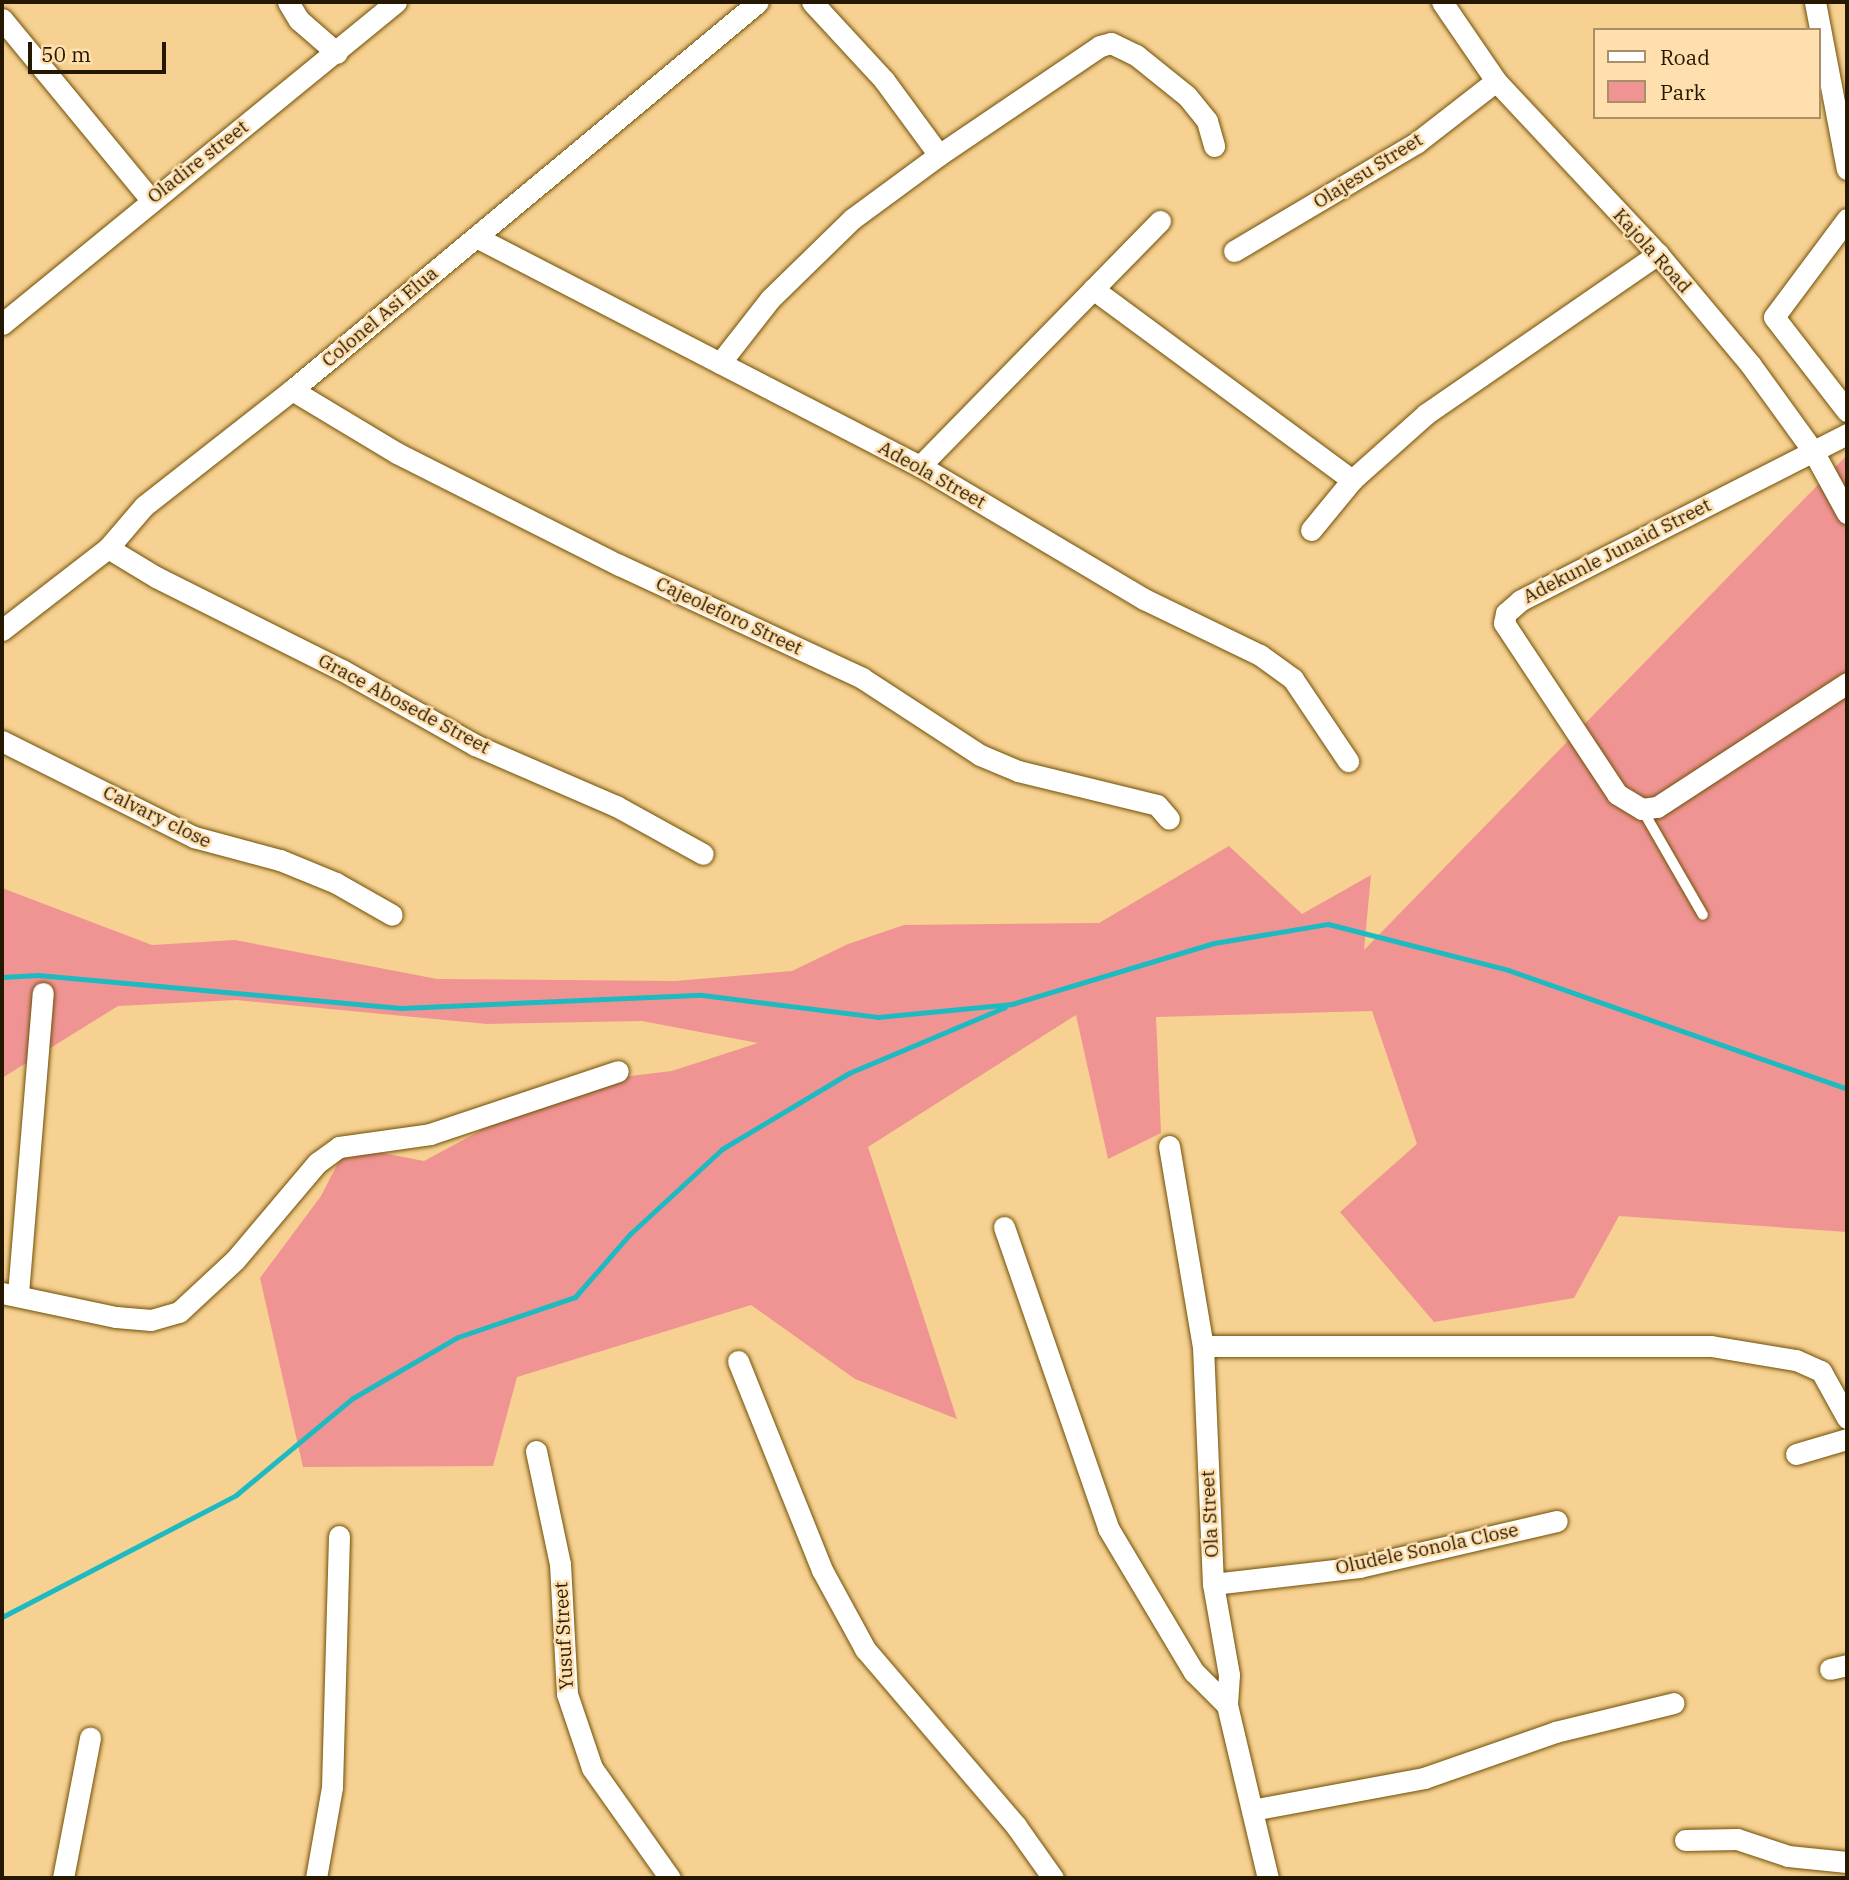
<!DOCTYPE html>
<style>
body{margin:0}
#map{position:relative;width:1849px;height:1880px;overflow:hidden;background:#f6d191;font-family:"IBM Plex Serif",serif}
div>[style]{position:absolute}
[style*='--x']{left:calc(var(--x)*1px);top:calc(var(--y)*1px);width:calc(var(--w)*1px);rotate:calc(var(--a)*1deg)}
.green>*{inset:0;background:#f09493}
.stream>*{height:5px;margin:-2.5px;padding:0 2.5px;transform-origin:2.5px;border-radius:2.5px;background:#1dbac2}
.roads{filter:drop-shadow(0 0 2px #715006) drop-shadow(0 0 2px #715006)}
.service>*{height:10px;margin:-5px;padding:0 5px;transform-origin:5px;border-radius:5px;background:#fff}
.minor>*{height:21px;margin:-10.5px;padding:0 10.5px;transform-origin:10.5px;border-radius:10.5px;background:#fff}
span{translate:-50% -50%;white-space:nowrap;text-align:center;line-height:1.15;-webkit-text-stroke:5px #fedfad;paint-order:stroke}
.street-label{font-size:19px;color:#261800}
.frame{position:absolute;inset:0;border:4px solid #261800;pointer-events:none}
.legend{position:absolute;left:1593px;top:28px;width:228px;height:91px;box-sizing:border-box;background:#fedfad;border:2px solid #a88f68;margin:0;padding:9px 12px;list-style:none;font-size:21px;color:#261800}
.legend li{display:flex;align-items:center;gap:14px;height:35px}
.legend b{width:35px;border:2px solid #a88f68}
.scale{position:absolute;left:28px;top:42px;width:138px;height:32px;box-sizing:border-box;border:4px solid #261800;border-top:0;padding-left:9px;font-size:21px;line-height:24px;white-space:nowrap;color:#261800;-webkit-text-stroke:5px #fedfad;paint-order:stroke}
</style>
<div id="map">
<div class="green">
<div style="clip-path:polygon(1847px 455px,1847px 1232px,1619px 1216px,1574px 1298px,1434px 1322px,1340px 1212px,1417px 1144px,1372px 1011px,1156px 1017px,1161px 1133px,1108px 1159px,1076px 1015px,868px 1147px,957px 1419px,855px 1379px,751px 1305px,517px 1377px,493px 1466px,303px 1467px,260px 1278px,321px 1196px,340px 1159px,362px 1149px,424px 1161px,519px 1110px,597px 1080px,672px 1071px,758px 1043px,642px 1021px,487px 1024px,236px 1000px,118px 1006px,2px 1078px,2px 888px,152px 945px,235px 940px,437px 979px,675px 981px,792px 971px,848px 944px,904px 925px,1099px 923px,1229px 846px,1302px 914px,1371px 875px,1364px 950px)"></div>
</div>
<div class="stream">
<div style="--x:2;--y:977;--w:36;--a:-3"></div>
<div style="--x:38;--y:975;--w:364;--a:5.2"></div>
<div style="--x:401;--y:1008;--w:301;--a:-2.5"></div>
<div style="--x:702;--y:995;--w:177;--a:7.1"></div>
<div style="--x:878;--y:1017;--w:135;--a:-5.5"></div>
<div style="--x:1012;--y:1004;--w:211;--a:-16.8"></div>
<div style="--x:1214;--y:943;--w:116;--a:-9.5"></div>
<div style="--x:1328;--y:924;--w:186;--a:14.3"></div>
<div style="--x:1508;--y:970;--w:359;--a:19.3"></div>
<div style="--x:2;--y:1617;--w:264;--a:-27.5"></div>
<div style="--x:236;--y:1495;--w:152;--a:-39.7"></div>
<div style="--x:353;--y:1398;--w:121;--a:-30.2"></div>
<div style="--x:458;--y:1337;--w:124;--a:-18.9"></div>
<div style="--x:575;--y:1297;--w:84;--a:-48.9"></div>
<div style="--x:630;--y:1234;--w:125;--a:-42.7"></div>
<div style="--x:722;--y:1149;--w:148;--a:-30.9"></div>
<div style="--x:849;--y:1073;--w:169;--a:-22.9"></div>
</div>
<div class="roads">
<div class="service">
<div style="--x:1642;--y:809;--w:122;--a:60.1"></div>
</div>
<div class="minor">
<div style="--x:288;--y:2;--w:21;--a:59"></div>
<div style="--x:299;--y:20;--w:50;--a:41"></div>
<div style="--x:1442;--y:2;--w:96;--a:55.6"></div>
<div style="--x:1496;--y:81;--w:237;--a:46.9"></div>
<div style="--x:1658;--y:254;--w:143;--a:50.1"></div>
<div style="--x:1750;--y:364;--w:107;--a:54.1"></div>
<div style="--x:1813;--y:451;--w:71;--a:61.3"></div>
<div style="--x:1815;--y:2;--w:170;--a:79.2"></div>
<div style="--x:2;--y:19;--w:234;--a:50.5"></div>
<div style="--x:939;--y:155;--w:194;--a:-34.1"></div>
<div style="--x:1100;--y:46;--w:11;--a:-15"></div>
<div style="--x:1111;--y:43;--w:28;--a:26"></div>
<div style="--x:1136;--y:55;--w:65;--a:38.8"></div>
<div style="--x:1187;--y:96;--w:32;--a:51"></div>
<div style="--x:1207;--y:121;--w:26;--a:74"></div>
<div style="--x:1847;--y:219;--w:122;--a:126.7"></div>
<div style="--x:1774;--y:317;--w:119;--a:52.2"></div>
<div style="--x:476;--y:237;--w:500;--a:27.3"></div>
<div style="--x:920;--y:466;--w:261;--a:30.7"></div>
<div style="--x:1144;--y:599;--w:129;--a:25.8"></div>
<div style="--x:1260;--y:655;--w:41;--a:36"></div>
<div style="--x:1293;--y:679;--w:99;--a:56.1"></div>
<div style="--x:1234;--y:251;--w:212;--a:-30.7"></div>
<div style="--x:1416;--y:143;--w:101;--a:-37.8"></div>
<div style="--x:1093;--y:289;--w:322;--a:36.4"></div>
<div style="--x:2;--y:324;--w:509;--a:-39.26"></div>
<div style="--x:720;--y:363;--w:81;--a:-52"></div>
<div style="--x:770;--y:299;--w:115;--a:-44.3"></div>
<div style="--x:852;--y:219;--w:108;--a:-36.3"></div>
<div style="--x:939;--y:155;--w:93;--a:-126.3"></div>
<div style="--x:884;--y:80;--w:106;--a:-132.7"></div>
<div style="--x:292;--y:390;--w:122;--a:31"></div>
<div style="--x:397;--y:453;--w:249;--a:26.8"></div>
<div style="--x:619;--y:565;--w:268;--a:24.9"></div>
<div style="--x:862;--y:678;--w:141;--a:33.1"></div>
<div style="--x:980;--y:755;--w:41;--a:22.8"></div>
<div style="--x:1018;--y:771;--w:143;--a:13.7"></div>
<div style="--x:1157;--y:805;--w:18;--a:49"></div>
<div style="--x:1847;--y:434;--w:366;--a:153"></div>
<div style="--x:1521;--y:600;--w:20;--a:139"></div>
<div style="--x:1506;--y:613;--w:10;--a:101"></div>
<div style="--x:1504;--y:623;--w:205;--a:56.5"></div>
<div style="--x:1617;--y:794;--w:29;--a:31"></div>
<div style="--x:1642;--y:809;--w:15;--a:-8"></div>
<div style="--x:1657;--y:807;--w:227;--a:-33.1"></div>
<div style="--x:920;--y:466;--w:343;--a:-45.6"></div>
<div style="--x:1311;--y:530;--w:65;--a:-50.6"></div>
<div style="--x:1352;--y:480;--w:99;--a:-41.7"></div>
<div style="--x:1426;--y:414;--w:282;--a:-34.6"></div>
<div style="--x:108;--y:548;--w:56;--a:31.1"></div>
<div style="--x:156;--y:577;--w:208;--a:26.6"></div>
<div style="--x:342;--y:670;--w:153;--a:29.4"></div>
<div style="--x:475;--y:745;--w:154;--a:23.4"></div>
<div style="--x:616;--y:806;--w:99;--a:28.9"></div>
<div style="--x:2;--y:630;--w:134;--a:-37.7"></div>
<div style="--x:108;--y:548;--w:55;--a:-49.4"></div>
<div style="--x:144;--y:506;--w:188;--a:-38.1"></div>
<div style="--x:292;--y:390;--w:606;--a:-39.78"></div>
<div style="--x:2;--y:741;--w:215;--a:26.6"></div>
<div style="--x:194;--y:837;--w:89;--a:15"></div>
<div style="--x:280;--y:860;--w:61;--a:22.3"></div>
<div style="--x:336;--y:883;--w:64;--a:29.7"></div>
<div style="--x:1169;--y:1146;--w:203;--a:80.4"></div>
<div style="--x:1203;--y:1346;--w:238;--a:87.6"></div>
<div style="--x:1213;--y:1584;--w:92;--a:80"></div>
<div style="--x:1229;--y:1675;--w:30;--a:94"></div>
<div style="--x:1227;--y:1705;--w:178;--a:76.7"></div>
<div style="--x:1004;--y:1227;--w:318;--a:70.9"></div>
<div style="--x:1108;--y:1528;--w:168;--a:59.2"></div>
<div style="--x:1194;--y:1672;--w:47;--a:45"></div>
<div style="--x:2;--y:1293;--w:116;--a:11.9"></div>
<div style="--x:116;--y:1317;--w:35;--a:5"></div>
<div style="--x:151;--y:1320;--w:29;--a:-16"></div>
<div style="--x:179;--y:1312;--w:76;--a:-42.9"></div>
<div style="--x:235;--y:1260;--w:127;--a:-49.8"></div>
<div style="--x:317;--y:1163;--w:27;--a:-36"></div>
<div style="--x:339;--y:1147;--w:92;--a:-8.1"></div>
<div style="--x:430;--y:1134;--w:198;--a:-18.5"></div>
<div style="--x:18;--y:1294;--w:302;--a:-85.3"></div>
<div style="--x:1203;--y:1346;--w:508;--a:0"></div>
<div style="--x:1711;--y:1346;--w:86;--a:9.4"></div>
<div style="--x:1796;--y:1360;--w:27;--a:24"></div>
<div style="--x:1821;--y:1371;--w:54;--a:61"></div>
<div style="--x:738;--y:1361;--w:225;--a:68.1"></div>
<div style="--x:822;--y:1570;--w:90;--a:61.4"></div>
<div style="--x:865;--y:1649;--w:233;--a:49.5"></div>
<div style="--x:1016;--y:1826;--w:64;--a:54.6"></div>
<div style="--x:536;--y:1451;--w:116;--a:78"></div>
<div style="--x:560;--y:1564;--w:130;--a:86.9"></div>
<div style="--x:567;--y:1694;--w:78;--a:71.3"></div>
<div style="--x:592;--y:1768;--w:135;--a:54.7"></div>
<div style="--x:1796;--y:1454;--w:53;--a:-16.4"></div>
<div style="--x:1213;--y:1584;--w:147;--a:-6.6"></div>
<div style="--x:1359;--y:1567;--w:203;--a:-13.1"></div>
<div style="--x:1830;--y:1669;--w:17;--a:-13"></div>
<div style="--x:1252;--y:1810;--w:175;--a:-10.5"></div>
<div style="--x:1424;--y:1778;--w:139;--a:-19.3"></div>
<div style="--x:1555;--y:1732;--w:122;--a:-13.7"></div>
<div style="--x:1685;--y:1840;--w:52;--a:-1.1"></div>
<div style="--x:1737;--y:1839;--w:54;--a:18.4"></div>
<div style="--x:1788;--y:1856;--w:59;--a:5.8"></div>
<div style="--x:63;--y:1878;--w:143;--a:-79.1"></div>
<div style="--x:316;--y:1878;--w:92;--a:-80"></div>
<div style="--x:332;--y:1787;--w:251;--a:-88.4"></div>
</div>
</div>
<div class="street-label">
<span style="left:198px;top:162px;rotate:-38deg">Oladire street</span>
<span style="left:1368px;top:171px;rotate:-32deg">Olajesu Street</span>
<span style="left:1652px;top:251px;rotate:48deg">Kajola Road</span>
<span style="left:380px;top:317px;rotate:-40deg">Colonel Asi Elua</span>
<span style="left:932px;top:475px;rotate:29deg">Adeola Street</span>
<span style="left:1617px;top:551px;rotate:-27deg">Adekunle Junaid Street</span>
<span style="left:729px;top:616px;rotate:25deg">Cajeoleforo Street</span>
<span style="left:404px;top:704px;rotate:28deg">Grace Abosede Street</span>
<span style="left:157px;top:817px;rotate:26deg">Calvary close</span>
<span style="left:1210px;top:1514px;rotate:-93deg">Ola Street</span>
<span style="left:1427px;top:1549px;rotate:-12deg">Oludele Sonola Close</span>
<span style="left:564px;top:1636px;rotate:-93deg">Yusuf Street</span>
</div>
<div class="frame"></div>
<ul class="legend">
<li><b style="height:9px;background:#fff"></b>Road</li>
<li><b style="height:19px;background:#f09493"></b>Park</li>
</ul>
<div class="scale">50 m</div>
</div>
